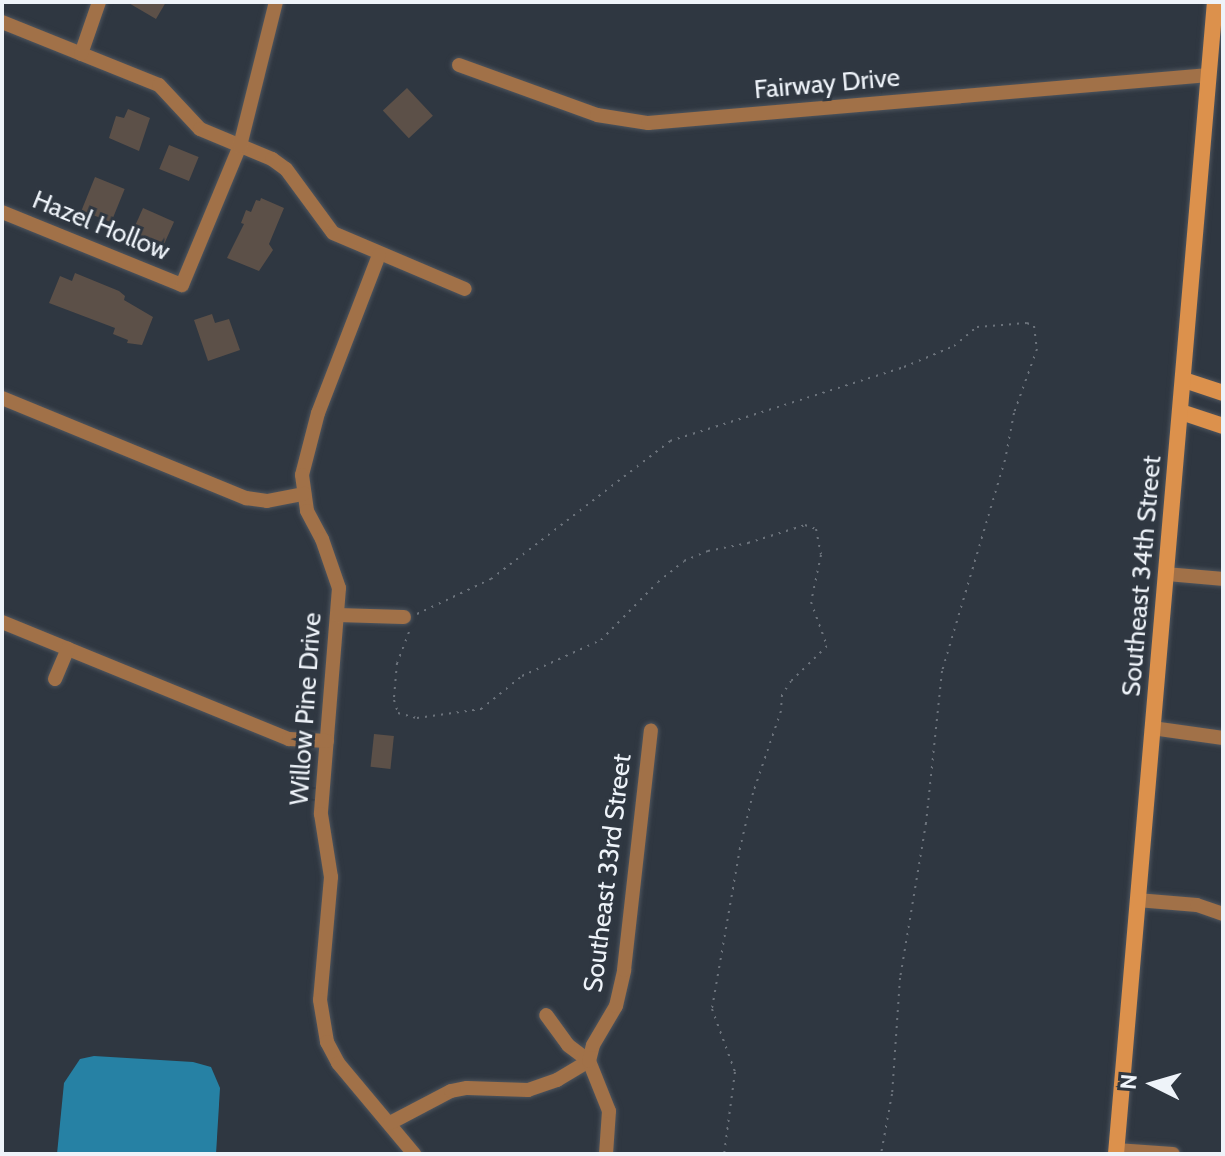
<!DOCTYPE html>
<style>
body{margin:0}
#map{position:relative;width:1225px;height:1156px;overflow:hidden;background:#2f3741;font-family:Cabin,sans-serif}
div>[style]{position:absolute}
[style*='--x']{left:calc(var(--x)*1px);top:calc(var(--y)*1px);width:calc(var(--w)*1px);rotate:calc(var(--a)*1deg)}
.water>*{inset:0;background:#2681a4}
.building>*{inset:0;background:#5c5048;transform-origin:0 0}
.path>*{height:2px;margin-top:-1px;transform-origin:0;background:repeating-linear-gradient(90deg,#6c737c 0 2px,transparent 0 8px)}
.roads{filter:drop-shadow(0 0 2px #4e555e) drop-shadow(0 0 2px #4e555e)}
.street>*{height:14px;margin:-7px;padding:0 7px;transform-origin:7px;border-radius:7px;background:#a17148}
.secondary>*{height:16px;margin:-8px;padding:0 8px;transform-origin:8px;border-radius:8px;background:#dc914c}
span{translate:-50% -50%;white-space:nowrap;text-align:center;line-height:1.15;-webkit-text-stroke:6px #2f3741;paint-order:stroke}
.street-label{font-size:26px;color:#eef3f9}
.frame{position:absolute;inset:0;border:4px solid #eef3f9;pointer-events:none}
.north{position:absolute;left:1113px;top:1044px;width:80px;height:80px;-webkit-text-stroke:6px #2f3741;paint-order:stroke;rotate:275deg;font-size:22px;font-weight:700;line-height:32px;text-align:center;color:#eef3f9}
.north::after{content:'';display:block;margin:auto;width:28px;height:36px;background:#eef3f9;clip-path:polygon(50% 0,100% 100%,50% 72%,0 100%)}
</style>
<div id="map">
<div class="water">
<div style="clip-path:polygon(94px 1056px,193px 1062px,211px 1067px,220px 1088px,216px 1154px,57px 1154px,64px 1083px,80px 1059px)"></div>
</div>
<div class="building">
<div style="clip-path:polygon(127px 2px,166px 2px,156px 19px)"></div>
<div style="left:407px;top:88px;width:38px;height:33px;rotate:47deg"></div>
<div style="clip-path:polygon(128px 109px,150px 118px,139px 151px,109px 138px,116px 116px,124px 118px)"></div>
<div style="left:169px;top:145px;width:32px;height:26px;rotate:22deg"></div>
<div style="left:95px;top:177px;width:32px;height:36px;rotate:22deg"></div>
<div style="clip-path:polygon(261px 198px,284px 208px,269px 244px,273px 250px,259px 271px,227px 258px,244px 224px,241px 223px,246px 210px,251px 212px,256px 200px,260px 201px)"></div>
<div style="left:143px;top:208px;width:34px;height:26px;rotate:24deg"></div>
<div style="clip-path:polygon(75px 273px,119px 291px,125px 296px,124px 300px,153px 317px,142px 345px,127px 343px,128px 340px,113px 334px,115px 328px,49px 303px,60px 276px,72px 281px)"></div>
<div style="clip-path:polygon(212px 314px,215px 323px,229px 319px,240px 350px,208px 361px,194px 320px)"></div>
<div style="left:374px;top:734px;width:20px;height:33px;rotate:6deg"></div>
</div>
<div class="path">
<div style="--x:417;--y:614;--w:82;--a:-25.3"></div>
<div style="--x:491;--y:579;--w:226;--a:-37.6"></div>
<div style="--x:670;--y:441;--w:245;--a:-17.5"></div>
<div style="--x:904;--y:367;--w:54;--a:-22.8"></div>
<div style="--x:954;--y:346;--w:30;--a:-40"></div>
<div style="--x:977;--y:327;--w:50;--a:-4.6"></div>
<div style="--x:1027;--y:323;--w:8;--a:23"></div>
<div style="--x:1034;--y:326;--w:23;--a:83"></div>
<div style="--x:1037;--y:349;--w:68;--a:109.8"></div>
<div style="--x:1014;--y:413;--w:48;--a:100.8"></div>
<div style="--x:1005;--y:460;--w:220;--a:106.6"></div>
<div style="--x:942;--y:671;--w:153;--a:96"></div>
<div style="--x:926;--y:823;--w:157;--a:99.5"></div>
<div style="--x:900;--y:978;--w:116;--a:93.9"></div>
<div style="--x:892;--y:1094;--w:61;--a:100.4"></div>
<div style="--x:409;--y:632;--w:33;--a:111"></div>
<div style="--x:397;--y:663;--w:37;--a:95"></div>
<div style="--x:394;--y:700;--w:14;--a:73"></div>
<div style="--x:398;--y:713;--w:20;--a:15"></div>
<div style="--x:417;--y:718;--w:65;--a:-8"></div>
<div style="--x:481;--y:709;--w:53;--a:-38.8"></div>
<div style="--x:522;--y:676;--w:87;--a:-24.5"></div>
<div style="--x:601;--y:640;--w:81;--a:-45.5"></div>
<div style="--x:658;--y:582;--w:33;--a:-39"></div>
<div style="--x:684;--y:561;--w:26;--a:-23"></div>
<div style="--x:708;--y:551;--w:41;--a:-11.3"></div>
<div style="--x:748;--y:543;--w:60;--a:-17.5"></div>
<div style="--x:805;--y:525;--w:12;--a:20"></div>
<div style="--x:816;--y:529;--w:26;--a:79"></div>
<div style="--x:821;--y:555;--w:48;--a:102"></div>
<div style="--x:811;--y:602;--w:47;--a:70"></div>
<div style="--x:827;--y:646;--w:50;--a:135.8"></div>
<div style="--x:791;--y:681;--w:17;--a:123"></div>
<div style="--x:782;--y:695;--w:16;--a:94"></div>
<div style="--x:781;--y:711;--w:87;--a:108.9"></div>
<div style="--x:753;--y:793;--w:57;--a:103.3"></div>
<div style="--x:740;--y:848;--w:163;--a:99.9"></div>
<div style="--x:712;--y:1009;--w:67;--a:69.9"></div>
<div style="--x:735;--y:1072;--w:83;--a:97.6"></div>
</div>
<div class="roads">
<div class="street">
<div style="--x:2;--y:22;--w:169;--a:21.9"></div>
<div style="--x:159;--y:85;--w:60;--a:47"></div>
<div style="--x:200;--y:129;--w:78;--a:22.6"></div>
<div style="--x:272;--y:159;--w:17;--a:36"></div>
<div style="--x:286;--y:169;--w:79;--a:53.7"></div>
<div style="--x:333;--y:233;--w:143;--a:23"></div>
<div style="--x:81;--y:54;--w:55;--a:-70.9"></div>
<div style="--x:459;--y:65;--w:147;--a:19.9"></div>
<div style="--x:597;--y:115;--w:52;--a:8.9"></div>
<div style="--x:648;--y:123;--w:563;--a:-4.89"></div>
<div style="--x:2;--y:212;--w:194;--a:22.1"></div>
<div style="--x:182;--y:285;--w:151;--a:-67.4"></div>
<div style="--x:240;--y:146;--w:148;--a:-76"></div>
<div style="--x:379;--y:255;--w:169;--a:111.1"></div>
<div style="--x:318;--y:413;--w:64;--a:104.5"></div>
<div style="--x:302;--y:475;--w:36;--a:82"></div>
<div style="--x:307;--y:511;--w:32;--a:62"></div>
<div style="--x:322;--y:539;--w:52;--a:70.9"></div>
<div style="--x:339;--y:588;--w:227;--a:94.6"></div>
<div style="--x:321;--y:814;--w:64;--a:81"></div>
<div style="--x:331;--y:877;--w:123;--a:95.1"></div>
<div style="--x:320;--y:1000;--w:43;--a:80.5"></div>
<div style="--x:327;--y:1042;--w:24;--a:62"></div>
<div style="--x:338;--y:1063;--w:119;--a:50.1"></div>
<div style="--x:2;--y:398;--w:264;--a:22.3"></div>
<div style="--x:246;--y:498;--w:21;--a:8"></div>
<div style="--x:267;--y:501;--w:38;--a:-11"></div>
<div style="--x:1166;--y:574;--w:57;--a:5"></div>
<div style="--x:337;--y:615;--w:67;--a:1.7"></div>
<div style="--x:2;--y:622;--w:310;--a:22.2"></div>
<div style="--x:289;--y:739;--w:38;--a:3"></div>
<div style="--x:55;--y:679;--w:33;--a:-67"></div>
<div style="--x:1152;--y:728;--w:72;--a:8"></div>
<div style="--x:1137;--y:900;--w:60;--a:4.8"></div>
<div style="--x:1197;--y:905;--w:28;--a:19"></div>
<div style="--x:390;--y:1123;--w:69;--a:-27.7"></div>
<div style="--x:451;--y:1091;--w:16;--a:-11"></div>
<div style="--x:467;--y:1088;--w:61;--a:1.9"></div>
<div style="--x:528;--y:1090;--w:31;--a:-19"></div>
<div style="--x:557;--y:1080;--w:37;--a:-31"></div>
<div style="--x:589;--y:1061;--w:26;--a:-143"></div>
<div style="--x:568;--y:1045;--w:37;--a:-126"></div>
<div style="--x:1116;--y:1150;--w:57;--a:4"></div>
<div style="--x:606;--y:1154;--w:43;--a:-86"></div>
<div style="--x:609;--y:1111;--w:54;--a:-111.8"></div>
<div style="--x:589;--y:1061;--w:16;--a:-76"></div>
<div style="--x:593;--y:1045;--w:45;--a:-59.5"></div>
<div style="--x:616;--y:1006;--w:37;--a:-77"></div>
<div style="--x:624;--y:970;--w:241;--a:-83.6"></div>
</div>
<div class="secondary">
<div style="--x:1184;--y:380;--w:41;--a:18.4"></div>
<div style="--x:1181;--y:412;--w:44;--a:18.4"></div>
<div style="--x:1116;--y:1154;--w:1156;--a:-85.09"></div>
</div>
</div>
<div class="street-label">
<span style="left:827px;top:84px;rotate:-5deg">Fairway Drive</span>
<span style="left:101px;top:226px;rotate:22deg">Hazel Hollow</span>
<span style="left:1142px;top:576px;rotate:-85deg">Southeast 34th Street</span>
<span style="left:306px;top:709px;rotate:-86deg">Willow Pine Drive</span>
<span style="left:608px;top:873px;rotate:-83deg">Southeast 33rd Street</span>
</div>
<div class="frame"></div>
<div class="north">N</div>
</div>
